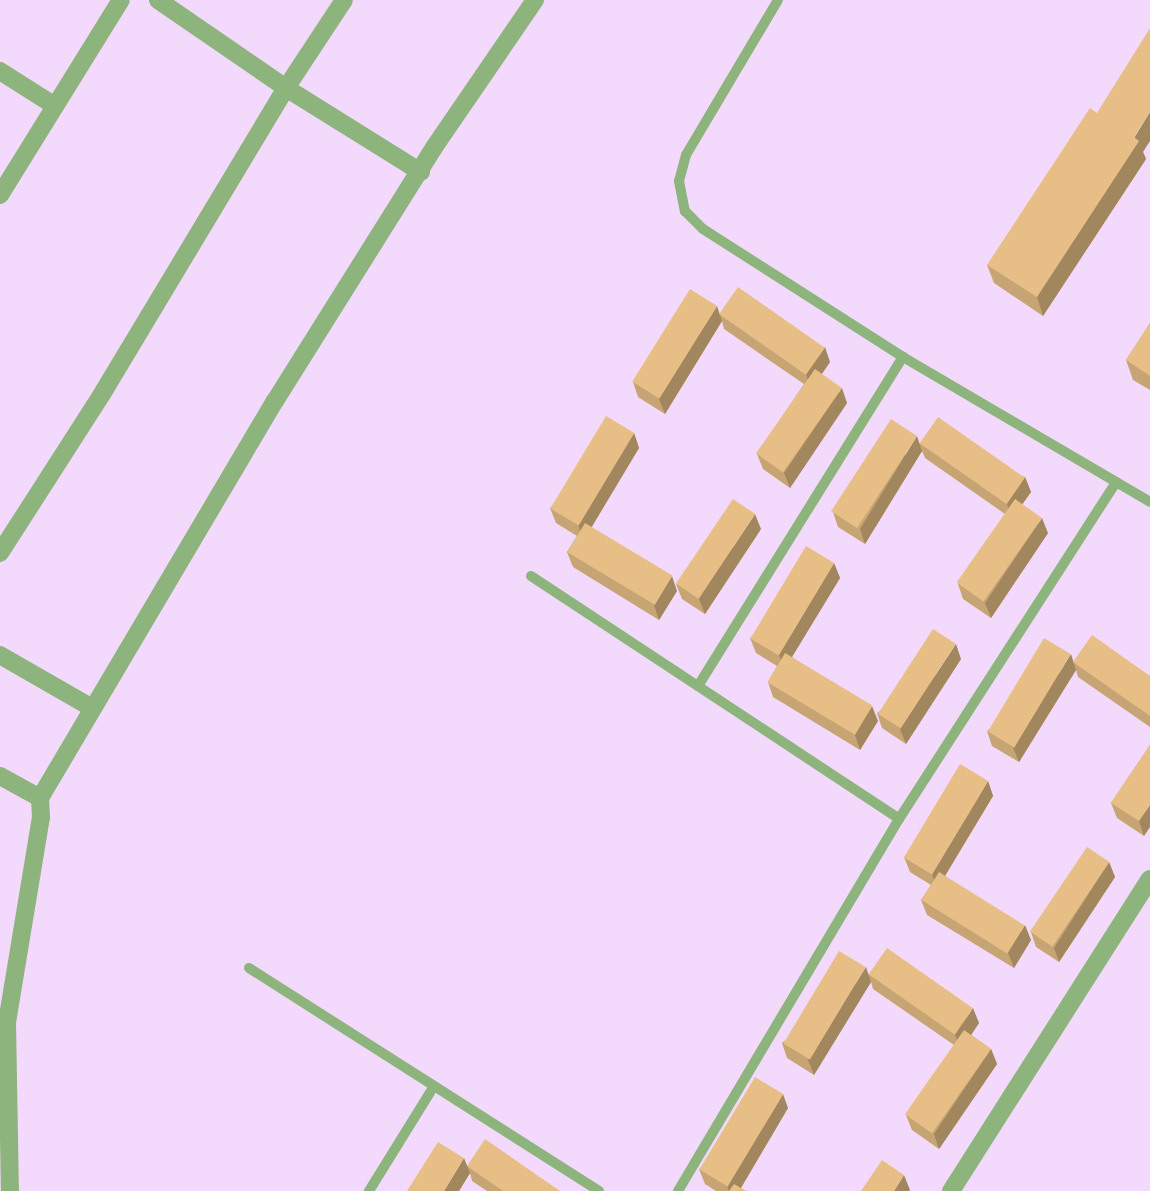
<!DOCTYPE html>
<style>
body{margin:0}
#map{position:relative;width:1150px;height:1191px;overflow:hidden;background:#f3dafc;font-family:"DM Sans",sans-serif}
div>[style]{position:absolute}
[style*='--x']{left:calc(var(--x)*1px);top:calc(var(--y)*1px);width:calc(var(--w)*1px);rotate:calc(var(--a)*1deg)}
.service>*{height:10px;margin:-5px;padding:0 5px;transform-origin:5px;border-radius:5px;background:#8db47c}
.minor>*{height:18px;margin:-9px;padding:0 9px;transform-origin:9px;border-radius:9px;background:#8db47c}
.wall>*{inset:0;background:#c7a473}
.shaded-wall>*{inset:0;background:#a2865e}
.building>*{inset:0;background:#e7bf86;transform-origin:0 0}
span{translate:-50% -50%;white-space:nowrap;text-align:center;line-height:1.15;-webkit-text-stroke:5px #fff;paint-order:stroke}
</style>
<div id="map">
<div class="service">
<div style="--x:778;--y:0;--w:180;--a:120.7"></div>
<div style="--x:686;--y:155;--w:27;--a:105"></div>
<div style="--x:679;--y:181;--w:31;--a:79"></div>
<div style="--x:685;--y:211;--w:25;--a:45"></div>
<div style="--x:703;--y:229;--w:237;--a:32.6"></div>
<div style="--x:903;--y:357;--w:286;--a:30.4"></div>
<div style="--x:531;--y:576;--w:441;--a:33.4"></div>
<div style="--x:698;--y:686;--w:388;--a:-58.1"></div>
<div style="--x:249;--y:968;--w:415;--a:32.5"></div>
<div style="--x:369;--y:1191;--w:123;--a:-58.2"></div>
<div style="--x:678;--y:1191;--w:433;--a:-59.3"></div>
<div style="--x:899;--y:819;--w:401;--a:-57.2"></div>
</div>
<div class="minor">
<div style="--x:158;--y:0;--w:155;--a:34.5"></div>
<div style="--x:286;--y:88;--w:159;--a:31.9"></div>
<div style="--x:0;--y:71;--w:65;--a:32.5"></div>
<div style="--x:0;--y:195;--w:229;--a:-58.2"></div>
<div style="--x:0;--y:553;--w:189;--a:-57.3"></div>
<div style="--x:102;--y:394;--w:357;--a:-59"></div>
<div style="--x:286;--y:88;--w:105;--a:-56.6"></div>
<div style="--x:0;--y:655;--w:106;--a:29.9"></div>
<div style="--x:0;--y:776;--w:46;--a:28.8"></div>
<div style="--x:40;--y:798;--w:19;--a:87"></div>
<div style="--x:41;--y:817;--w:209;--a:99.4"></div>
<div style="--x:7;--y:1023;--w:168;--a:89"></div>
<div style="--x:40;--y:798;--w:461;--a:-59.4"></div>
<div style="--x:275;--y:401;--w:301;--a:-57.9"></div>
<div style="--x:435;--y:146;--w:177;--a:-55.6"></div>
<div style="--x:951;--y:1191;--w:370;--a:-57.5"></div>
</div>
<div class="wall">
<div style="clip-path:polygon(1143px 152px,1146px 159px,1043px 316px,994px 283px,987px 265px)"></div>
<div style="clip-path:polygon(719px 313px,830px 362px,822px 374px,847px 403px,790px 488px,763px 469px,757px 454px,804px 384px,724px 329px,722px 321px,665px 414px,638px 397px,633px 382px)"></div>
<div style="clip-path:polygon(1150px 323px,1150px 390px,1133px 380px,1126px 360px)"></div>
<div style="clip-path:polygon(634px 433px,639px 448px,591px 527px,677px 591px,659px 620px,573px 567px,567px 552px,577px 536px,556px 523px,550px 508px)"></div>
<div style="clip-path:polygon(920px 443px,1025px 477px,1031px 492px,1022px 504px,1048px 533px,991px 618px,963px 599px,958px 584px,1005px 514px,925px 458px,922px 451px,865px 544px,838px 527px,833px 512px)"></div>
<div style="clip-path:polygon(761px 529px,705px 614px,682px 599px,676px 584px)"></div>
<div style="clip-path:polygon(834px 563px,840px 578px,792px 657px,878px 721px,860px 750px,773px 697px,768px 682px,777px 666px,756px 653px,750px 638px)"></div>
<div style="clip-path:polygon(961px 659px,906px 744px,882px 728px,877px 713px)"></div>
<div style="clip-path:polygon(1073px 662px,1150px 676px,1150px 727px,1078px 677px,1076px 670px,1019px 762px,992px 746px,987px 731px)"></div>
<div style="clip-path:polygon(1150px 745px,1144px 836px,1117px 818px,1111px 803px)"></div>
<div style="clip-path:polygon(988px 781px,993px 796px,945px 876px,1031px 940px,1014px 968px,927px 915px,921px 900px,931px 885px,910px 872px,904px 857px)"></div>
<div style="clip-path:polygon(1109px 862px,1115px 877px,1059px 962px,1036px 947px,1031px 932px)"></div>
<div style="clip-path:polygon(868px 974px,979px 1023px,971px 1035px,991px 1049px,997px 1064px,939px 1149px,912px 1130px,906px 1115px,954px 1045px,873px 989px,871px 982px,814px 1075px,787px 1058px,782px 1043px)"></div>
<div style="clip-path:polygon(788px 1108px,741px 1188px,746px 1191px,716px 1191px,705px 1184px,699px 1169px)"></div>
<div style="clip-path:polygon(467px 1166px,560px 1191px,487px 1191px,472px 1181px,470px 1173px,459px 1191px)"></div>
</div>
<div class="shaded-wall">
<div style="clip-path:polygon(1150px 112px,1150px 141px,1143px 152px,1146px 159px,1043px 316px,1037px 297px)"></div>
<div style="clip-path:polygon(717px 306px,722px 321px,665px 414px,659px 399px)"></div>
<div style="clip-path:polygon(825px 347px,830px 362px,811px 389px,806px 374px)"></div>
<div style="clip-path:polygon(842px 388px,847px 403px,790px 488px,784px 473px)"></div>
<div style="clip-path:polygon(634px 433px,639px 448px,584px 540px,578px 525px)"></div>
<div style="clip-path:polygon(917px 436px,922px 451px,865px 544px,860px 529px)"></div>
<div style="clip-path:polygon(1025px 477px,1031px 492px,1012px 519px,1007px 504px)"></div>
<div style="clip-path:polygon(755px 514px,761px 529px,705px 614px,699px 599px)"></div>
<div style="clip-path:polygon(1042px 518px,1048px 533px,991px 618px,985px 603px)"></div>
<div style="clip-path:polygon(834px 563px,840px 578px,784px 670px,779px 655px)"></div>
<div style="clip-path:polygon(672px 576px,677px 591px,659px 620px,654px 605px)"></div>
<div style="clip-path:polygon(956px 644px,961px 659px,906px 744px,900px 729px)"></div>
<div style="clip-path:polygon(1071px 654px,1076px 670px,1019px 762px,1013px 748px)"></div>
<div style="clip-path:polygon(872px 706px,878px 721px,860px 750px,855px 735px)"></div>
<div style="clip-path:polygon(988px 781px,993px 796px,937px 889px,932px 874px)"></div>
<div style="clip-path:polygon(1150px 805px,1150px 827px,1144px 836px,1139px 821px)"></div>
<div style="clip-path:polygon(1109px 862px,1115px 877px,1059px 962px,1054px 948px)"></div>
<div style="clip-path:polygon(1025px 925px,1031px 940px,1014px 968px,1008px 953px)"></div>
<div style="clip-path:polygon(866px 967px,871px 982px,814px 1075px,808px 1060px)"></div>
<div style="clip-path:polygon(973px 1008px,979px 1023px,961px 1050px,955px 1035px)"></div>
<div style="clip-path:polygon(991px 1049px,997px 1064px,939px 1149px,934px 1134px)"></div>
<div style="clip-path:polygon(783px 1094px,788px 1108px,739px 1191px,729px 1191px,727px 1186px)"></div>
<div style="clip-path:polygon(464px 1158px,470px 1173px,459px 1191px,444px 1191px)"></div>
<div style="clip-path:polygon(904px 1175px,910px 1190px,909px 1191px,894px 1191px)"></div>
</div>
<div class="building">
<div style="clip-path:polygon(1150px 28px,1150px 112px,1134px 137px,1139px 141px,1037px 297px,987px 265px,1090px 108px,1097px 113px)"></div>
<div style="left:738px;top:287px;width:106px;height:33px;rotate:35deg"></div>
<div style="left:690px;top:289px;width:32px;height:109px;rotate:32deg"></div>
<div style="clip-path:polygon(1150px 323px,1150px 376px,1126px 360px)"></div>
<div style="left:815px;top:369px;width:33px;height:103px;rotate:35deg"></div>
<div style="left:606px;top:416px;width:33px;height:108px;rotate:31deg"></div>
<div style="left:938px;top:417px;width:106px;height:32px;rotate:35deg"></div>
<div style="left:891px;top:419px;width:31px;height:110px;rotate:33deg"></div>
<div style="left:733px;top:499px;width:27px;height:102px;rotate:34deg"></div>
<div style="left:1015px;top:499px;width:33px;height:102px;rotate:35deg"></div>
<div style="left:585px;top:523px;width:102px;height:34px;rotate:31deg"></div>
<div style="left:806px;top:546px;width:33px;height:108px;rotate:31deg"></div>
<div style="left:933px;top:629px;width:27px;height:101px;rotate:33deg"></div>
<div style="clip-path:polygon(1092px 635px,1150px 676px,1150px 716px,1073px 662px)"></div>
<div style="left:1044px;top:638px;width:31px;height:109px;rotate:31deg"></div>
<div style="left:785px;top:653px;width:102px;height:34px;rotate:31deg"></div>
<div style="clip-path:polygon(1150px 745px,1150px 805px,1139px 821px,1111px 803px)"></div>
<div style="left:960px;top:764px;width:33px;height:109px;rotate:31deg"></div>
<div style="left:1087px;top:847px;width:27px;height:102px;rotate:34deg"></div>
<div style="left:939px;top:872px;width:101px;height:33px;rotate:32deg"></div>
<div style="left:887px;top:948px;width:105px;height:32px;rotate:35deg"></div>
<div style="left:839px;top:951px;width:31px;height:108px;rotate:31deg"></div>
<div style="left:964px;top:1030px;width:33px;height:103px;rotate:35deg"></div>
<div style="left:755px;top:1077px;width:33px;height:108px;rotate:31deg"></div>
<div style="clip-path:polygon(485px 1139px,560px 1191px,503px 1191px,467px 1166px)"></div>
<div style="clip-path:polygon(438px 1142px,464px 1158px,444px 1191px,407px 1191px)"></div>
<div style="clip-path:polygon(882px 1160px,904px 1175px,894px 1191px,861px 1191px)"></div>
<div style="clip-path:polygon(734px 1184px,746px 1191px,729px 1191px)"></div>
</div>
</div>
